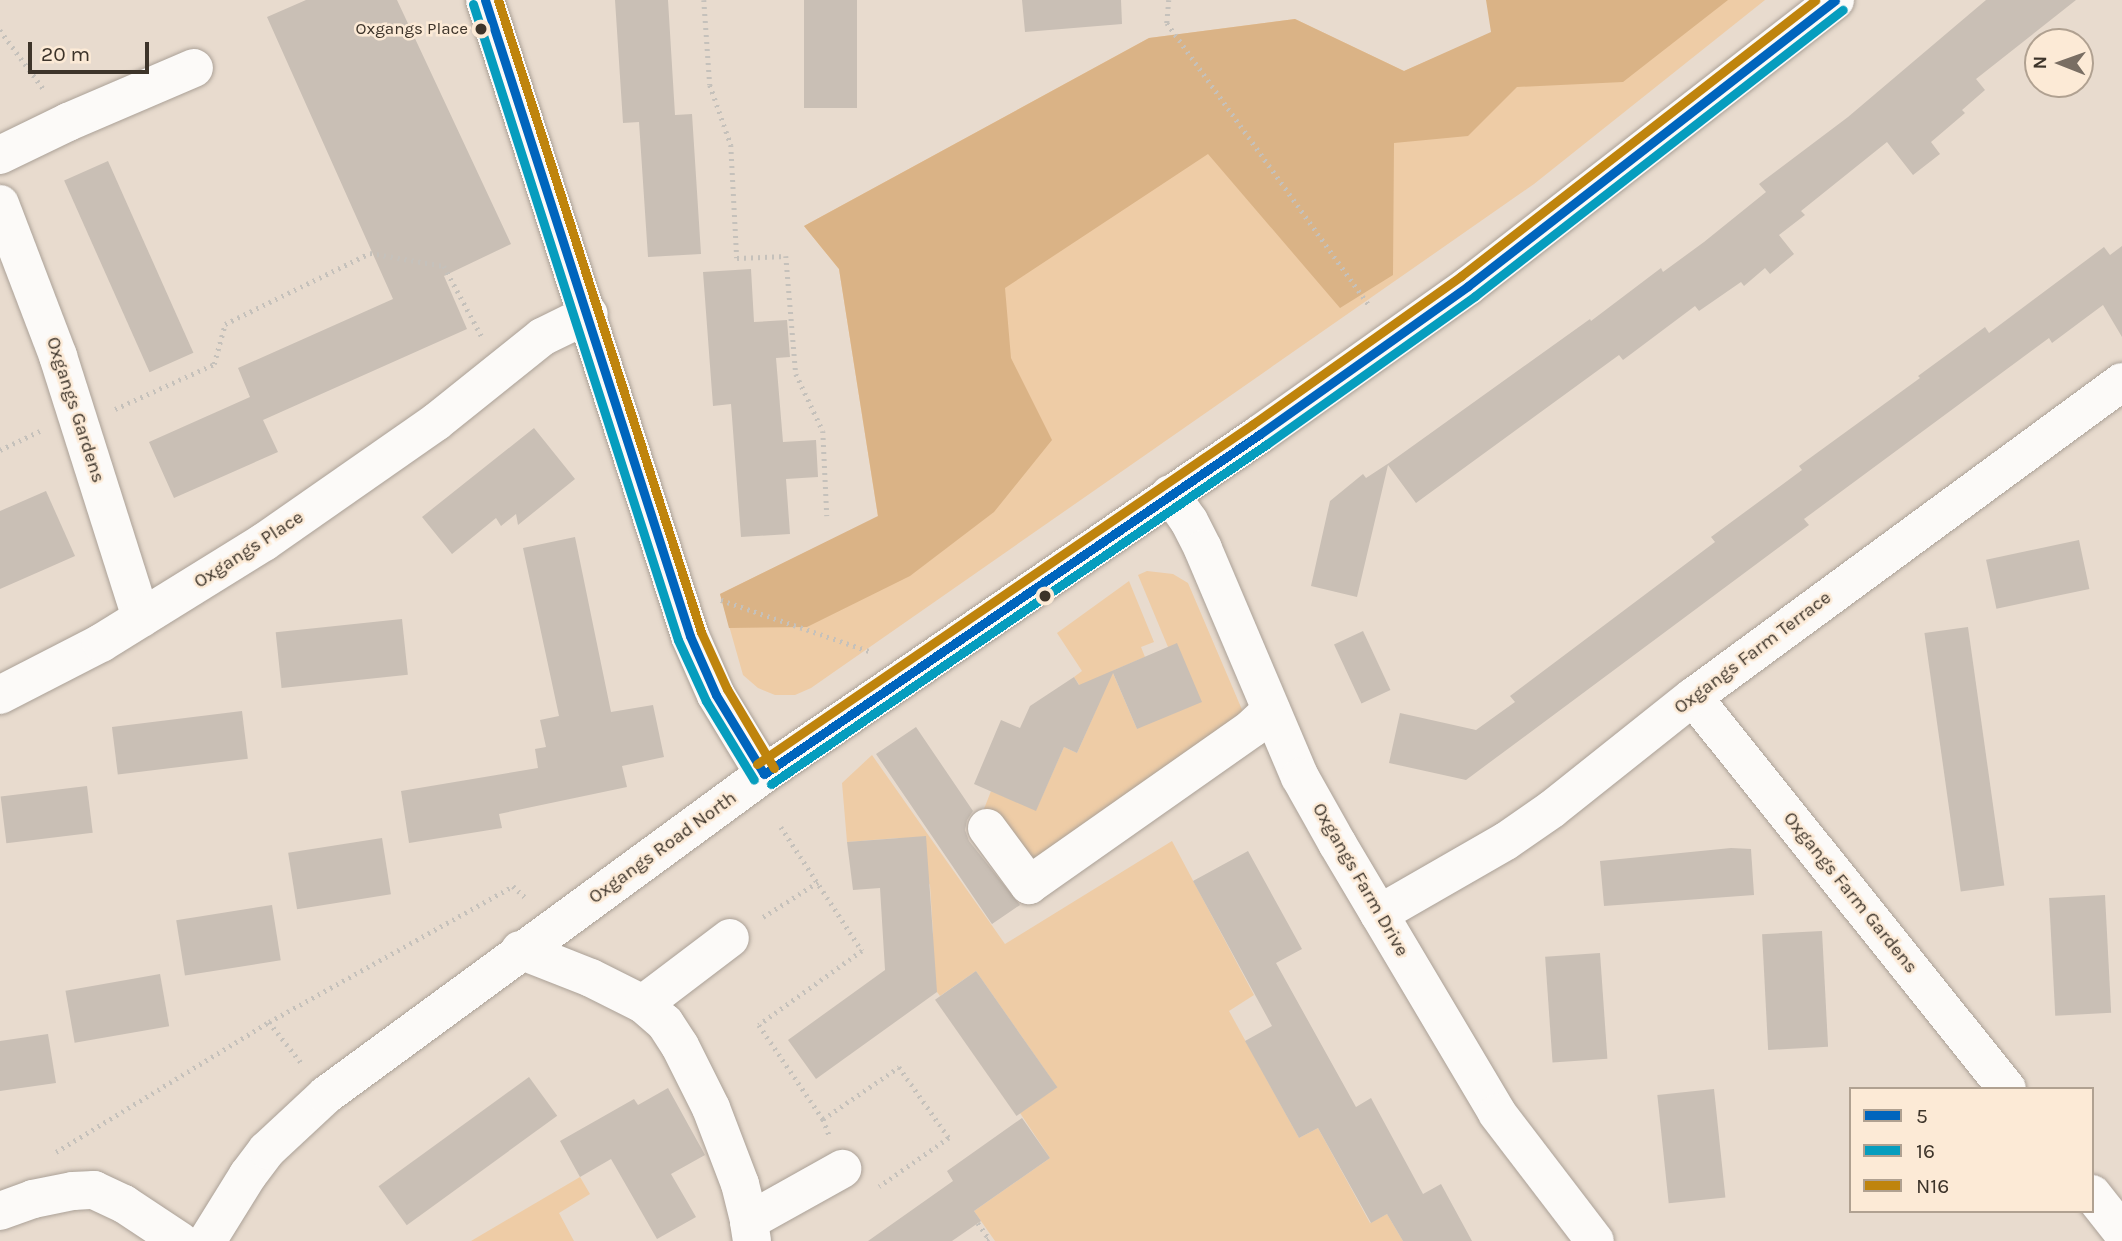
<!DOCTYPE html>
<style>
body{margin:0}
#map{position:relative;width:2122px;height:1241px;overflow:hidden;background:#e8dbce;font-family:Karla,sans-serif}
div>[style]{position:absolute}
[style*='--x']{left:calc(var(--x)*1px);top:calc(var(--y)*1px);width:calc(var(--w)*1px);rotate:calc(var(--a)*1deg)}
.green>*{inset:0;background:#eecca6}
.forest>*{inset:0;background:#dab386}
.building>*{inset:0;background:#c9bfb5;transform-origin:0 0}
.path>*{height:4.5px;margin-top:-2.25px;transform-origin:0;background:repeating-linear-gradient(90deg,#c5c1bb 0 2px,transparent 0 7px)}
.roads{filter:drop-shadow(0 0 2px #aba197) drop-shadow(0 0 2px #aba197)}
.minor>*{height:38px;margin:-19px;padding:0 19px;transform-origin:19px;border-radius:19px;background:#fcfaf8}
.bus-1>*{height:9px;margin:-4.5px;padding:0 4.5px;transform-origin:4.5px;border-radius:4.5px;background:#0065bd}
.bus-2>*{height:9px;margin:-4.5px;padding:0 4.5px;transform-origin:4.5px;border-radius:4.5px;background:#069dbe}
.bus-3>*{height:9px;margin:-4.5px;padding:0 4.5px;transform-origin:4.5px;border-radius:4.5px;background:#bf840d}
.dots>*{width:19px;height:19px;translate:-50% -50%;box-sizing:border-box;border:4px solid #fcead6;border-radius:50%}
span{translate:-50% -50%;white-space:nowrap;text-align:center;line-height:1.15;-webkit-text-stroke:5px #fcead6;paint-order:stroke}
.bus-label{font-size:17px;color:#3d342a}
.right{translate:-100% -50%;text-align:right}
.street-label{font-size:19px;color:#3d342a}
.legend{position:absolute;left:1849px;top:1087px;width:245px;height:126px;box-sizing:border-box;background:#fcead6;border:2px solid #b0a191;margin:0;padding:9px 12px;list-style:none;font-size:21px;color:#3d342a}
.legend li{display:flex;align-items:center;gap:14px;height:35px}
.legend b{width:35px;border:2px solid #b0a191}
.north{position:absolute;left:2024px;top:28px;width:70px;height:70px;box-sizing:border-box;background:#fcead6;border:2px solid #b0a191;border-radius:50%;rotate:271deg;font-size:19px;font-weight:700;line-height:28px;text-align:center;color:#3d342a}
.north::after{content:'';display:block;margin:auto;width:24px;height:32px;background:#796e63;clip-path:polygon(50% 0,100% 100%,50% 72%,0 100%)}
.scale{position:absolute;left:28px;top:42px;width:121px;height:32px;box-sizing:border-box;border:4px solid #3d342a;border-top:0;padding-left:9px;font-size:21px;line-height:24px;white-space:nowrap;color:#3d342a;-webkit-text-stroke:5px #fcead6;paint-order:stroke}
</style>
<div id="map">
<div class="green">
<div style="clip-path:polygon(1568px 0,1765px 0,1534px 184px,811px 688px,795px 695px,775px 695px,758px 688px,743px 675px,720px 594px,878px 517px,839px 269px,804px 226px,1149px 38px,1295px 19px,1404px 71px)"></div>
<div style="clip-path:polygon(1147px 571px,1173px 574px,1188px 583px,1246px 719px,1028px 875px,984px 809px,991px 791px,1036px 810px,1064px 747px,1077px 753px,1096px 710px,1074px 677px,1082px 671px,1057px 633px,1129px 581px,1154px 642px,1141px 647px,1145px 657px,1112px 671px,1137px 729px,1168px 647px,1138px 575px)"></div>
<div style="clip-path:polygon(872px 755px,1005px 944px,1172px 841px,1254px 995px,1229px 1011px,1299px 1138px,1318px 1128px,1370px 1223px,1387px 1214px,1403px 1241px,995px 1241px,974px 1211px,1050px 1158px,1020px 1113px,1057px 1087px,976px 971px,940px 996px,908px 953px,933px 933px,930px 885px,898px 838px,847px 842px,842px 783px)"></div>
<div style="clip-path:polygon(580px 1177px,590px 1194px,559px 1213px,574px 1241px,471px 1241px)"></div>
</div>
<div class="forest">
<div style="clip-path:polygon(1486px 0,1728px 0,1623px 82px,1517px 87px,1468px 136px,1394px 143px,1393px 275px,1340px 308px,1208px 154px,1005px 288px,1011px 358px,1052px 440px,994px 512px,910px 576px,807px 627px,729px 628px,720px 594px,878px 516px,839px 269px,804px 226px,1149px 38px,1295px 19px,1404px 71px,1491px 32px)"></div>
</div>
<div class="building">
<div style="clip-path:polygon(306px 0,397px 0,511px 244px,444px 276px,467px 329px,263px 420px,278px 452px,174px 498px,149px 442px,250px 397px,238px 368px,393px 299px,267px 17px)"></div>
<div style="clip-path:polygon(615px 0,668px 0,675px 115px,692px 114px,701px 254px,648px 257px,639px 122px,623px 123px)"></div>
<div style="left:804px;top:0;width:53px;height:108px"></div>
<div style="clip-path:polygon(1022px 0,1121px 0,1122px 24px,1025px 32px)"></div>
<div style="clip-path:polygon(1986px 0,2076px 0,1976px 79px,1985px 90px,1962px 110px,1965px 113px,1931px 142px,1940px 154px,1913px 175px,1887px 142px,1801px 211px,1805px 215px,1779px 235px,1794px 254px,1770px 274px,1765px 268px,1744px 286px,1741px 282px,1699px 311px,1695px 306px,1623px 360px,1619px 355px,1416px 503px,1388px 465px,1357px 597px,1311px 586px,1330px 501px,1363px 474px,1366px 478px,1389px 463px,1590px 319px,1591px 321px,1661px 268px,1663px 272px,1704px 242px,1766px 192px,1759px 184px,1848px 117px)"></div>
<div style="left:108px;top:161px;width:210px;height:48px;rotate:66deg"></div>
<div style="clip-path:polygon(2122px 246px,2122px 337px,2103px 305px,2052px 343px,2049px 338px,1804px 519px,1809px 525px,1466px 780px,1389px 763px,1400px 713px,1476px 730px,1515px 702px,1510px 696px,1715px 542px,1711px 537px,1802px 470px,1799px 466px,1920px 378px,1918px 376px,1985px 327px,1989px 333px,2104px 247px,2110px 255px)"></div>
<div style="clip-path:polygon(751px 269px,754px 322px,787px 320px,790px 357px,776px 358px,783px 442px,816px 440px,818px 477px,786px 479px,790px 534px,741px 537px,731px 404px,713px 406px,703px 272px)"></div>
<div style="clip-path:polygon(534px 428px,575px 479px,518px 525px,516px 514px,501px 526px,496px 518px,452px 554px,422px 517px)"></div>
<div style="clip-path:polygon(46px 491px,75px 556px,0 589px,0 511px)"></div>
<div style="clip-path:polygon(575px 537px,611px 712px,653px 705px,664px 757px,622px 766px,627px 787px,499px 814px,502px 828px,409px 843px,401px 791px,538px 768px,535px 749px,546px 747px,540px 720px,559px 716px,523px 548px)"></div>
<div style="left:2079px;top:540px;width:50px;height:95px;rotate:78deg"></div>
<div style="left:402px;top:619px;width:56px;height:127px;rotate:84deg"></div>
<div style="left:1968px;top:627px;width:261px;height:44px;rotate:82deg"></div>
<div style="left:1363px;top:631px;width:65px;height:32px;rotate:65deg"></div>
<div style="clip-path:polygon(1177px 643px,1202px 702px,1137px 729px,1113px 673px,1077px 753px,1064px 747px,1036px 811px,974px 784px,1001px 720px,1020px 728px,1030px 706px,1074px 677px,1079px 685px)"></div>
<div style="left:242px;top:711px;width:48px;height:131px;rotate:83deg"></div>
<div style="clip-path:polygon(916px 727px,973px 811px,967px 820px,965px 830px,969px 841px,1020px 905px,992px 924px,876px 754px)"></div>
<div style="left:87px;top:786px;width:47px;height:87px;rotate:83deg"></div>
<div style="clip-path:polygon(926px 836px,937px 992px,816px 1079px,788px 1040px,885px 970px,880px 888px,853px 890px,847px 842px)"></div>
<div style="left:382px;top:838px;width:57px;height:95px;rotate:81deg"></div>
<div style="clip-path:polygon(1731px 848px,1751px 849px,1754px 895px,1604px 906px,1600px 861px)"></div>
<div style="clip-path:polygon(1248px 851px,1302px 949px,1276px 963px,1356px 1107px,1371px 1098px,1423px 1194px,1441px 1184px,1472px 1241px,1403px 1241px,1387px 1214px,1371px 1223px,1318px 1128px,1299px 1138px,1245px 1041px,1272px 1026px,1193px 881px)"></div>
<div style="left:2105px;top:895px;width:118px;height:56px;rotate:87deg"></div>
<div style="left:272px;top:905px;width:56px;height:97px;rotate:81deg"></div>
<div style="left:1822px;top:931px;width:116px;height:60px;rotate:87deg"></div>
<div style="left:1600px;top:953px;width:106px;height:55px;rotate:86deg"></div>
<div style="left:976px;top:971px;width:142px;height:50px;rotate:55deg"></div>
<div style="left:160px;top:974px;width:53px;height:96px;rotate:80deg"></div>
<div style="clip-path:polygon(48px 1034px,56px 1083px,0 1091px,0 1041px)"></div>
<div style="left:529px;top:1077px;width:48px;height:186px;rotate:54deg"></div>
<div style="clip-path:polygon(668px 1088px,705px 1155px,671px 1174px,696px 1217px,657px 1239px,611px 1159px,580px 1177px,560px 1141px,634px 1099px,638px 1105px)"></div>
<div style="left:1714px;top:1089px;width:109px;height:57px;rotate:84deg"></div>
<div style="clip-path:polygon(1022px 1118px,1050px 1158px,974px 1211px,981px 1221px,952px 1241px,868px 1241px,953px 1181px,947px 1171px)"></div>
</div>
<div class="path">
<div style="--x:704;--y:0;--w:85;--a:86"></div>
<div style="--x:710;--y:85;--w:64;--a:70.7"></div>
<div style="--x:731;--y:145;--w:113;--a:87"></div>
<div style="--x:737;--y:258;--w:49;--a:-2.3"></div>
<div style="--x:786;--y:256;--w:118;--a:85.2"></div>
<div style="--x:796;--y:374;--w:63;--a:64.7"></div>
<div style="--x:823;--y:431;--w:85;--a:87.3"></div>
<div style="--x:1169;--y:0;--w:23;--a:95"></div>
<div style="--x:1167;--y:23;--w:349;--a:54.4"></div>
<div style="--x:0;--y:30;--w:76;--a:53.6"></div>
<div style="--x:115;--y:409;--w:109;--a:-24.4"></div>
<div style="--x:214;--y:364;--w:41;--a:-74.6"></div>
<div style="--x:225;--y:324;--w:161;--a:-26.1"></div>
<div style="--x:370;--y:253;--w:75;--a:10"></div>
<div style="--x:444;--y:266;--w:81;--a:61.8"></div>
<div style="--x:0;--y:450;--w:44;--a:-25.4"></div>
<div style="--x:721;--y:600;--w:160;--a:19"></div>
<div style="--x:781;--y:827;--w:148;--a:56.8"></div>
<div style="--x:862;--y:951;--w:127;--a:144.3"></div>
<div style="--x:759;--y:1025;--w:114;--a:55.8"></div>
<div style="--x:823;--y:1119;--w:92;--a:-34.4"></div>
<div style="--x:899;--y:1067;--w:87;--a:54.8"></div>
<div style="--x:949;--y:1138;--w:85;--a:145"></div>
<div style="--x:763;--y:917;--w:65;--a:-32.5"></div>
<div style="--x:269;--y:1022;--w:55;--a:51.7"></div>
<div style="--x:823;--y:1119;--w:17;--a:69"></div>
<div style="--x:56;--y:1152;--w:250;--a:-31.4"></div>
<div style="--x:269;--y:1022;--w:279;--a:-29.1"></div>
<div style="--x:513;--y:886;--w:19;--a:43"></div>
<div style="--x:978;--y:1223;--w:19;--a:55"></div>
<div style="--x:989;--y:1239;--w:4;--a:146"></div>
</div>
<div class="roads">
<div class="minor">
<div style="--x:485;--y:0;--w:668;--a:72.13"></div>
<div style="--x:690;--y:636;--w:64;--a:66.2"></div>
<div style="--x:716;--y:695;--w:92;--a:58.7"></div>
<div style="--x:0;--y:155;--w:76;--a:-25.9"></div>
<div style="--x:68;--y:122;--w:137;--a:-23.2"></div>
<div style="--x:0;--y:204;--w:163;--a:69.1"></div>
<div style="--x:58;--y:356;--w:275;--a:72.4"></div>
<div style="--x:1170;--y:494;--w:33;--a:55"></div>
<div style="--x:1189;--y:521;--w:31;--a:63"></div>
<div style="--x:1203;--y:549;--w:248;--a:67"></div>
<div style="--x:1300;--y:777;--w:76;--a:60.7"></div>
<div style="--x:1337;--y:843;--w:314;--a:59.3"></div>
<div style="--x:1497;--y:1113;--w:161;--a:52.6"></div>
<div style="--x:0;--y:695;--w:114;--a:-27.2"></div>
<div style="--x:101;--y:643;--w:192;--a:-31.8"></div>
<div style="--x:264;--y:542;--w:210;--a:-34.9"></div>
<div style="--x:436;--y:422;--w:136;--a:-38.7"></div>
<div style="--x:542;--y:337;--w:52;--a:-26.1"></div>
<div style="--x:1693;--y:697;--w:502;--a:51.3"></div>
<div style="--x:987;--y:828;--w:71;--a:53.6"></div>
<div style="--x:1029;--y:885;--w:273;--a:-35.1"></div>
<div style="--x:1252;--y:728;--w:26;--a:-43"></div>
<div style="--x:1379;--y:914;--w:146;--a:-29.9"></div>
<div style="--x:1506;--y:841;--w:56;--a:-34.8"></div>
<div style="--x:1552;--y:809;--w:180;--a:-38.5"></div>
<div style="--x:1693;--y:697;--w:532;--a:-36.29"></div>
<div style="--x:520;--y:950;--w:76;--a:21.5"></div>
<div style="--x:591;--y:978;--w:58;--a:26.6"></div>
<div style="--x:643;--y:1004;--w:29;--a:41"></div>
<div style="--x:665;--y:1023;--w:27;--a:57"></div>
<div style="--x:680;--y:1046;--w:69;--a:63.4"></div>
<div style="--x:711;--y:1108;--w:81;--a:69.1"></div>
<div style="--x:740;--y:1184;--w:38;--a:76"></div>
<div style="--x:643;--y:1004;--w:109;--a:-37.2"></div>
<div style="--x:2092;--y:1194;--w:48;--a:51.7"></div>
<div style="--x:0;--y:1211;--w:35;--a:-20"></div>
<div style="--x:33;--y:1199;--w:41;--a:-11.3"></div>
<div style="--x:73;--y:1191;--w:21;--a:-3"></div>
<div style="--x:94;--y:1190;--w:33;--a:25"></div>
<div style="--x:124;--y:1204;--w:67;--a:33.5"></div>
<div style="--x:207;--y:1241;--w:78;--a:-58.2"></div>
<div style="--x:248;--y:1175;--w:31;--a:-53"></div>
<div style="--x:267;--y:1150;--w:81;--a:-43"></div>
<div style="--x:326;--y:1095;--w:543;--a:-36.24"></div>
<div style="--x:764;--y:774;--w:601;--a:-34.43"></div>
<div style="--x:1260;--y:434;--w:255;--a:-35.4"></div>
<div style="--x:1468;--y:286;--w:465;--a:-37.9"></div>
<div style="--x:752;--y:1241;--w:20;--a:-99"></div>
<div style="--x:749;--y:1221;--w:107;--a:-29.2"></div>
</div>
</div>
<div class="bus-1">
<div style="--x:485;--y:0;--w:668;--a:72.13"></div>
<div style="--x:690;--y:636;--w:64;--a:66.2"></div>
<div style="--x:716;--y:695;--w:92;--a:58.7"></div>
<div style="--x:764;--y:774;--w:601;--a:-34.43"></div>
<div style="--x:1260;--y:434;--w:255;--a:-35.4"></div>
<div style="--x:1468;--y:286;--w:465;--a:-37.9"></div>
</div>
<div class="bus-2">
<div style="--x:473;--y:4;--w:668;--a:72.13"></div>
<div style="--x:678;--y:640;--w:67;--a:65.3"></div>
<div style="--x:706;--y:701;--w:92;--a:58.7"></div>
<div style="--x:771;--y:784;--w:601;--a:-34.43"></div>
<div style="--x:1267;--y:444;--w:255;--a:-35.4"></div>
<div style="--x:1475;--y:296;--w:466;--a:-37.9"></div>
</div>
<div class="bus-3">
<div style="--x:498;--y:0;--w:664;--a:72.19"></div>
<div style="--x:701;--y:632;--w:63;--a:65.5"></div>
<div style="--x:727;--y:689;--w:92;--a:59.3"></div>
<div style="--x:757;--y:764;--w:601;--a:-34.43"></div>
<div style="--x:1253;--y:424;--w:255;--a:-35.4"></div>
<div style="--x:1461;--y:276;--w:449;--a:-37.9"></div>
</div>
<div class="dots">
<div style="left:481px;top:29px;background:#3d342a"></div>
<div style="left:1045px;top:596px;background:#3d342a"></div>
</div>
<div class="bus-label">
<span class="right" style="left:468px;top:29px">Oxgangs Place</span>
</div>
<div class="street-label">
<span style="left:75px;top:410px;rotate:72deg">Oxgangs Gardens</span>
<span style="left:249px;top:550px;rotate:-33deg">Oxgangs Place</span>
<span style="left:1753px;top:653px;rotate:-37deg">Oxgangs Farm Terrace</span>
<span style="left:663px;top:848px;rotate:-36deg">Oxgangs Road North</span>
<span style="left:1360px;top:880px;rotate:60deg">Oxgangs Farm Drive</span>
<span style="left:1850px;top:893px;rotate:51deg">Oxgangs Farm Gardens</span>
</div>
<ul class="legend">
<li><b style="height:9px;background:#0065bd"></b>5</li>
<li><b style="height:9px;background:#069dbe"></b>16</li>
<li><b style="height:9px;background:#bf840d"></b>N16</li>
</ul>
<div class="north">N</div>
<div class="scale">20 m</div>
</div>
